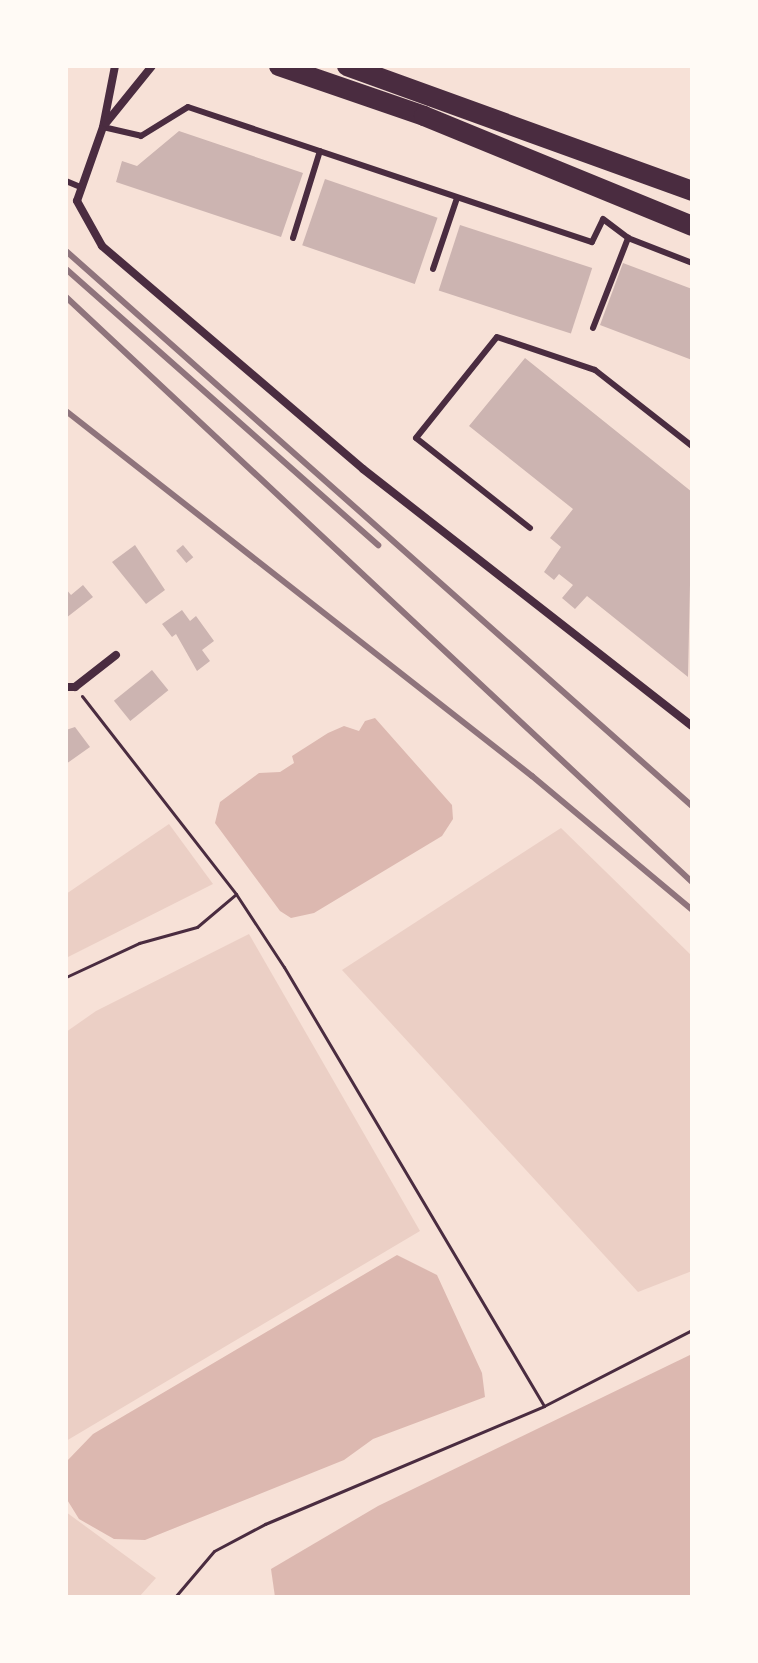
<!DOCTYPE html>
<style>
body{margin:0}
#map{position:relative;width:758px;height:1663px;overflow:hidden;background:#f7e1d7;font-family:Lato,sans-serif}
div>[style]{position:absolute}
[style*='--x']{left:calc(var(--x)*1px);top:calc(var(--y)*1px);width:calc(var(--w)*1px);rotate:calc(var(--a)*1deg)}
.green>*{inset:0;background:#ebcfc5}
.water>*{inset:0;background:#dcb8b0}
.building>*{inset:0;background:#ccb4b1;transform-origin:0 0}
.path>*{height:3px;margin:-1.5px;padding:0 1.5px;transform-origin:1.5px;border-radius:1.5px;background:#4a2c40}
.service>*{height:6px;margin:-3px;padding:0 3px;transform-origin:3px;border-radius:3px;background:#4a2c40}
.minor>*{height:8px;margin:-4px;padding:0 4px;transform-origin:4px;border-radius:4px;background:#4a2c40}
.primary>*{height:20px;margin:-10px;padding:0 10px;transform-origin:10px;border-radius:10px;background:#4a2c40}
.rail>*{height:6px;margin:-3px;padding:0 3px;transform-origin:3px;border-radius:3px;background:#8f747c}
span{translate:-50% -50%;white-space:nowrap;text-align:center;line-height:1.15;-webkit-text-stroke:8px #fffaf5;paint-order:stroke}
.frame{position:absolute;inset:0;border:68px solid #fffaf5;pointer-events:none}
</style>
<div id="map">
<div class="green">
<div style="clip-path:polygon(169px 824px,213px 884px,66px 958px,66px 894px)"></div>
<div style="clip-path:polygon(561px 828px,692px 956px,692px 1271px,638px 1292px,342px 970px)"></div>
<div style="clip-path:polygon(249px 934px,420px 1231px,66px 1441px,66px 1032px,96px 1011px)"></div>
<div style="clip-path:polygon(66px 1512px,156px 1578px,139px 1597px,66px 1596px)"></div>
</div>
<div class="water">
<div style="clip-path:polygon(375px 718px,452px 805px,453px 819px,442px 836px,314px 913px,291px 918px,280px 911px,215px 823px,220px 802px,259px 773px,280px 772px,294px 763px,292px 756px,328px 733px,344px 726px,359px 731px,365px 721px)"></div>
<div style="clip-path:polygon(397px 1255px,437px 1275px,482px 1373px,485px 1397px,373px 1439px,344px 1460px,145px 1540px,114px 1539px,79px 1519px,66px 1498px,66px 1462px,93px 1434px)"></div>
<div style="clip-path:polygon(692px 1354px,692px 1597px,275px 1597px,271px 1569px,378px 1506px)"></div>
</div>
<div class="building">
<div style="clip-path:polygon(179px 131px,303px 173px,281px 237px,116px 182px,122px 161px,137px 166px)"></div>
<div style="left:325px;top:179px;width:119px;height:70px;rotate:19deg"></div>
<div style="left:460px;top:225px;width:139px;height:69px;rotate:18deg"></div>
<div style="clip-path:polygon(623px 263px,692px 289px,692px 360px,600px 325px)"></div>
<div style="clip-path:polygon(525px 358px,692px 492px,688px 677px,587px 596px,575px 609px,562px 598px,573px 585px,559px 574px,554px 580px,544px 572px,561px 547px,550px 538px,573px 509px,469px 426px)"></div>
<div style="clip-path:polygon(135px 545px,165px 590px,146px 604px,112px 562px)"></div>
<div style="left:183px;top:545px;width:16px;height:9px;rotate:50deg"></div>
<div style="clip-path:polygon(83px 585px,93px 597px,66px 618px,66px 589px,71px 595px)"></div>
<div style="clip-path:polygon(182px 610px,190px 621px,196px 616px,214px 641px,202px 650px,210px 661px,197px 671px,176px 634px,172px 637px,162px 624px)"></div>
<div style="left:152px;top:670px;width:26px;height:49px;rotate:51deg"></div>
<div style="clip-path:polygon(75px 727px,90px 747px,66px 764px,66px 730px)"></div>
</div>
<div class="path">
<div style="--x:82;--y:696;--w:251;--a:52.1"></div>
<div style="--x:236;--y:894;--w:87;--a:56.7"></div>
<div style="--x:284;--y:967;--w:510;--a:59.36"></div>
<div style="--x:66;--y:977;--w:81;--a:-25"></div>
<div style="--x:139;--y:943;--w:60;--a:-15.4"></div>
<div style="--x:197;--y:927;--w:51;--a:-40.2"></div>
<div style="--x:175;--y:1597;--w:60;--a:-49.7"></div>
<div style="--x:214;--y:1551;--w:58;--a:-27.9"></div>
<div style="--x:265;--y:1524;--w:303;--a:-22.9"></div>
<div style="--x:544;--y:1406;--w:166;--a:-27.2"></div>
</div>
<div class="service">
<div style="--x:103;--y:127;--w:39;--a:13"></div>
<div style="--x:141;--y:136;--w:55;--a:-31.7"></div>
<div style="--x:188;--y:107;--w:426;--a:18.5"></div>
<div style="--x:592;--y:242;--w:25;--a:-64"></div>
<div style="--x:603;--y:219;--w:31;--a:37"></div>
<div style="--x:628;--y:238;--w:69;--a:21.3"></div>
<div style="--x:66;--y:181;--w:13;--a:23"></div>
<div style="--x:293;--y:238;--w:91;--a:-72.8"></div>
<div style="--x:433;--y:269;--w:75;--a:-71.3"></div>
<div style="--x:593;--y:328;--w:97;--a:-68.7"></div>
<div style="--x:530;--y:528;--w:145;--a:-141.7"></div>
<div style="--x:416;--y:438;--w:129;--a:-51.3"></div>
<div style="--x:497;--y:337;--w:103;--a:18.6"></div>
<div style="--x:595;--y:370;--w:123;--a:38.1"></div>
</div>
<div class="minor">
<div style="--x:115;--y:66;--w:62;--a:101.1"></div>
<div style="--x:103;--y:127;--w:78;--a:109.4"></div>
<div style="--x:77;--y:201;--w:51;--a:60.9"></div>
<div style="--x:102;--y:246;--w:343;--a:40.5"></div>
<div style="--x:363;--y:469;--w:417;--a:38"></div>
<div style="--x:106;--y:123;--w:73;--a:-51.1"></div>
<div style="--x:66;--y:687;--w:9;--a:0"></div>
<div style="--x:75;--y:687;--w:52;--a:-38"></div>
</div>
<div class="primary">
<div style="--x:279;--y:66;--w:153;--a:19"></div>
<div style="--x:424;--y:116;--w:290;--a:22.3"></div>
<div style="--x:347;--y:66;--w:367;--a:19.9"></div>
</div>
<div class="rail">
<div style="--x:66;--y:251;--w:837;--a:41.56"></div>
<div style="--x:66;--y:269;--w:417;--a:41.5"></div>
<div style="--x:66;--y:297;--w:857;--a:43.06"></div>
<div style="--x:66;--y:411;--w:592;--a:38.07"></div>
<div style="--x:532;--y:776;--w:209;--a:39.9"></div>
</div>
<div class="frame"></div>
</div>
